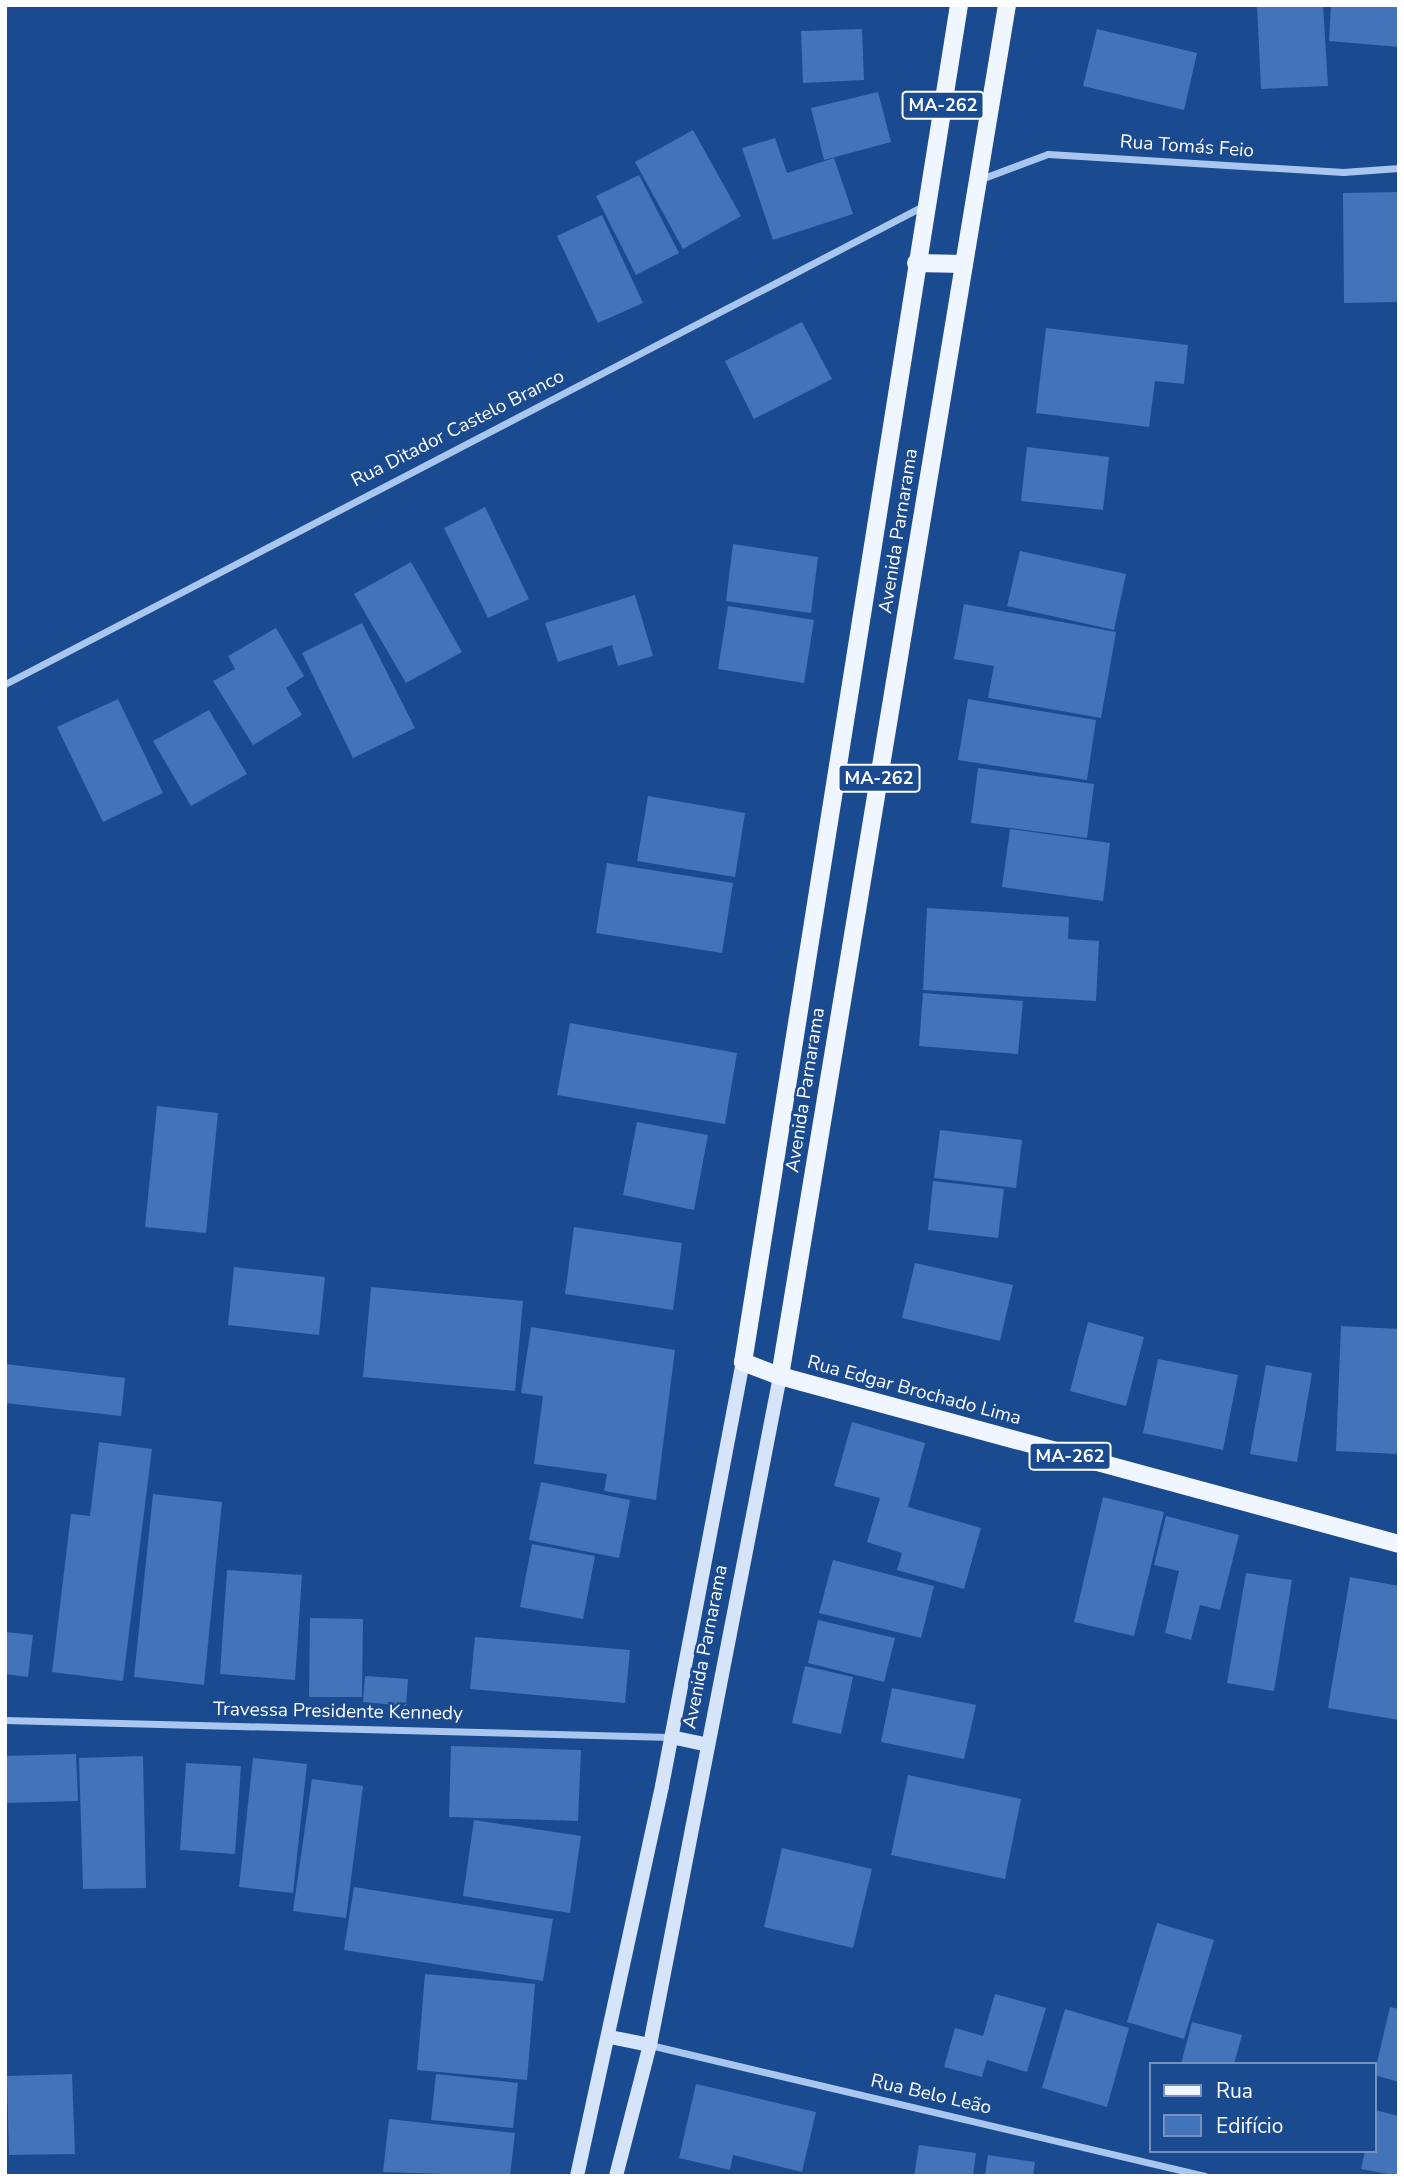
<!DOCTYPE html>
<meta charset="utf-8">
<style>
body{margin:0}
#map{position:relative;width:1404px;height:2181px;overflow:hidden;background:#1a4a90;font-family:"Nunito Sans",sans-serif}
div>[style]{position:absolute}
.building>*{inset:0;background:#4373b9}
.street>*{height:7px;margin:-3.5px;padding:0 3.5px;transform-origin:3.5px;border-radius:3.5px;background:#a9c6ef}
.secondary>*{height:14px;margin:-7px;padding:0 7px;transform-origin:7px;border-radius:7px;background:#d6e4fa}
.primary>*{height:18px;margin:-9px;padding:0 9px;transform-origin:9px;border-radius:9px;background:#f0f6ff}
span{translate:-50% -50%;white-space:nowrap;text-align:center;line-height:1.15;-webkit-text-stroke:5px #1a4a90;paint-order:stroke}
.shield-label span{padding:2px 5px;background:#1a4a90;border:2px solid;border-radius:5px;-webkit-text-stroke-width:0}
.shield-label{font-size:18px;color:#fff;font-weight:700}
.street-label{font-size:19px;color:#fff}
.frame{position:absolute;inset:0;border:7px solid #fff;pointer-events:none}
.legend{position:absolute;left:1149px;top:2062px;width:228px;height:91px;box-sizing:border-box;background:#1a4a90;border:2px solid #7692bc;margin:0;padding:9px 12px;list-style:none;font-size:21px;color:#fff}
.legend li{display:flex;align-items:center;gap:14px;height:35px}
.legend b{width:35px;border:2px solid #7692bc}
</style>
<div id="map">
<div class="building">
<div style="clip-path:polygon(1257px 5px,1323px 5px,1328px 86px,1261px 89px)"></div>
<div style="clip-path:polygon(1331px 5px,1399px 5px,1399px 47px,1329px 41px)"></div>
<div style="clip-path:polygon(862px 29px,864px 80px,803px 83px,801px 31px)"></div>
<div style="clip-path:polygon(1097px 29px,1197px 53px,1184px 110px,1083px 86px)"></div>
<div style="clip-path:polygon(878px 92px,891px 142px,824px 160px,811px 108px)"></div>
<div style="clip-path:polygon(693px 130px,741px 216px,683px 249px,635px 162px)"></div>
<div style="clip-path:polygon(775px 138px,787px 173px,834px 158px,853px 214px,773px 240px,742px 148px)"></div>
<div style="clip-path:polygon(639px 175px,679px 253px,636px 275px,596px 196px)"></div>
<div style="clip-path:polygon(1399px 192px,1399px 302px,1344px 303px,1343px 193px)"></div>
<div style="clip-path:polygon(602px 215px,643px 303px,598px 323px,557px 236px)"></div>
<div style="clip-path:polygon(802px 322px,832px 379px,754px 419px,725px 361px)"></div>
<div style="clip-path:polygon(1046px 328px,1188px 345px,1184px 384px,1155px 381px,1149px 427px,1036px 413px)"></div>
<div style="clip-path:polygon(1027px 447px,1109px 457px,1103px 510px,1021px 501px)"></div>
<div style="clip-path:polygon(485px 507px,529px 599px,488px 618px,444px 528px)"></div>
<div style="clip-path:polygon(733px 544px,818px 557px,811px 613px,726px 601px)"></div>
<div style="clip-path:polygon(1020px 551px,1126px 574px,1114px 630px,1007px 606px)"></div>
<div style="clip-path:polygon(411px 562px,462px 652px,406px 683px,354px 594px)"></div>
<div style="clip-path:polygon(635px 595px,653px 656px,618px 666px,612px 645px,558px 662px,545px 623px)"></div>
<div style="clip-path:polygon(964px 604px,1116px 632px,1101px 718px,988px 698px,994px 666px,954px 659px)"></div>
<div style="clip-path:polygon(728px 606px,814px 620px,804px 683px,718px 669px)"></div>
<div style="clip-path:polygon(362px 623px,415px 728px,353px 758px,302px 653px)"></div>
<div style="clip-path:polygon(276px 628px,304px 676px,286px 688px,302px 715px,253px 745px,213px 681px,235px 669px,228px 656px)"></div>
<div style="clip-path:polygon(118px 699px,163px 793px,103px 822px,57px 727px)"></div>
<div style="clip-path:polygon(968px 699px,1096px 720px,1087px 780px,958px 760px)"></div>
<div style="clip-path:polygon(209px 710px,247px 774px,191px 806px,153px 741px)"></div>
<div style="clip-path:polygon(978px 768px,1094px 784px,1087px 838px,971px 823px)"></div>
<div style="clip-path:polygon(648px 796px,745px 813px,735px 877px,637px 861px)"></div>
<div style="clip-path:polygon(1010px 829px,1110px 843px,1103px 901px,1002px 887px)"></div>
<div style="clip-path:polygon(607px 863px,733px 883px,722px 953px,596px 933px)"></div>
<div style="clip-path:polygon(927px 908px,1069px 917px,1068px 939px,1099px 941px,1096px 1001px,923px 990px)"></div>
<div style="clip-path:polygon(923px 993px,1023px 1001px,1018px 1054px,919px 1046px)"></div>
<div style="clip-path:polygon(570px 1023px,737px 1053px,725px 1124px,557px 1095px)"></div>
<div style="clip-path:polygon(157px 1106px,218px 1113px,206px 1233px,145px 1227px)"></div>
<div style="clip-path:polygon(637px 1122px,708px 1135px,694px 1210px,623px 1195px)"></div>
<div style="clip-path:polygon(940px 1130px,1022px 1140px,1016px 1188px,934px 1178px)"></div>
<div style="clip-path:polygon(933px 1181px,1004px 1189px,998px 1238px,928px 1230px)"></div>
<div style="clip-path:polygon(574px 1227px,682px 1243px,673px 1310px,565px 1294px)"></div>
<div style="clip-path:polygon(915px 1263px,1013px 1285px,1000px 1341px,902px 1318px)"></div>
<div style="clip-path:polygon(234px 1267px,325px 1277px,319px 1335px,228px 1325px)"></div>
<div style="clip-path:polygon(371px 1287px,523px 1301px,515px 1391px,363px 1377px)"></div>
<div style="clip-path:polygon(1088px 1322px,1144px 1337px,1126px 1406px,1070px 1391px)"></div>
<div style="clip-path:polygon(1341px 1326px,1399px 1329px,1399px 1454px,1336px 1451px)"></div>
<div style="clip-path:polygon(531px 1327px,675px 1350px,656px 1500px,604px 1491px,607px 1474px,534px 1464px,543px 1396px,521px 1393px)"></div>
<div style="clip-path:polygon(1158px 1359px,1238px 1375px,1223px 1450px,1143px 1433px)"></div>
<div style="clip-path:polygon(5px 1364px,125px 1378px,121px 1416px,5px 1403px)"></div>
<div style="clip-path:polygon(1266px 1365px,1312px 1373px,1297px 1462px,1250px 1454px)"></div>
<div style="clip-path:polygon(852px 1422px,925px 1443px,908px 1507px,981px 1528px,964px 1589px,897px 1570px,902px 1553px,867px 1542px,880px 1498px,834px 1486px)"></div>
<div style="clip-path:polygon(99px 1442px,152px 1449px,123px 1681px,52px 1672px,71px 1514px,90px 1516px)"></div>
<div style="clip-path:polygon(541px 1482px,630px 1500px,619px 1558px,529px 1540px)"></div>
<div style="clip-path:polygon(153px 1494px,222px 1502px,204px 1685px,134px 1677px)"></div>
<div style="clip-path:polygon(1103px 1497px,1164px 1512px,1134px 1636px,1074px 1622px)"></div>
<div style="clip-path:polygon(1166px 1516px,1239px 1535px,1220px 1610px,1200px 1605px,1191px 1640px,1165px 1633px,1179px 1571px,1154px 1565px)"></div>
<div style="clip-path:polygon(532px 1544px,595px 1556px,583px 1619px,520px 1607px)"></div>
<div style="clip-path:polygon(833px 1560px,934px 1586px,921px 1638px,819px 1613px)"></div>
<div style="clip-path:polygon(227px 1570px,302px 1575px,295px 1680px,220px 1674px)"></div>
<div style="clip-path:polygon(1246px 1573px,1292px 1580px,1274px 1691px,1227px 1683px)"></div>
<div style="clip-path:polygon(1350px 1577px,1399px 1586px,1399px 1720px,1328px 1708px)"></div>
<div style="clip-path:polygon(310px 1618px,363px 1619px,362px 1697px,309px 1697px)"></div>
<div style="clip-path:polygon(818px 1620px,895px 1638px,884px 1682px,808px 1663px)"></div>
<div style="clip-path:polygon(5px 1632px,33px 1635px,28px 1677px,5px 1674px)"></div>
<div style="clip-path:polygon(475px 1637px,630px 1650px,625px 1703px,470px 1689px)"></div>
<div style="clip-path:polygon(805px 1666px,853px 1677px,841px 1734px,792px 1723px)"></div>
<div style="clip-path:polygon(365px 1676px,408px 1679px,406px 1706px,363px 1702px)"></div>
<div style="clip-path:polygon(892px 1688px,976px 1705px,964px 1759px,881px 1742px)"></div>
<div style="clip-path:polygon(451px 1746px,581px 1750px,578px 1821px,449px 1817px)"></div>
<div style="clip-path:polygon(76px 1754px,78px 1801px,6px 1803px,5px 1756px)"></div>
<div style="clip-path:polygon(143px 1756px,146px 1888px,83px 1889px,79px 1758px)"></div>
<div style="clip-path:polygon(253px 1758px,307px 1764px,293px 1893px,239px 1887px)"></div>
<div style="clip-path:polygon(186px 1763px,241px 1766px,235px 1854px,180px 1850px)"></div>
<div style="clip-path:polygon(908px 1775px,1021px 1799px,1005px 1879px,891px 1855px)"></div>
<div style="clip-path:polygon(312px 1779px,363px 1786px,346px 1918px,293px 1911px)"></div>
<div style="clip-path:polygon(474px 1820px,581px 1836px,570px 1913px,463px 1896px)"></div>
<div style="clip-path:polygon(782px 1848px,872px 1869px,853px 1948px,764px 1927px)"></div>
<div style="clip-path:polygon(354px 1887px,553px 1919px,543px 1981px,344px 1950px)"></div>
<div style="clip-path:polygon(1157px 1923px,1214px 1940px,1184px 2039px,1127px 2022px)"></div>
<div style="clip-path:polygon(425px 1974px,535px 1984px,527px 2080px,417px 2070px)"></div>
<div style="clip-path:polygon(995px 1994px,1046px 2008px,1027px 2072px,987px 2060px,982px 2077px,944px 2067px,955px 2028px,983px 2036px)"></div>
<div style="clip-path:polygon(1390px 2007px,1399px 2009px,1399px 2082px,1374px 2075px)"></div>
<div style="clip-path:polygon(1065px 2009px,1129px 2028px,1107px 2107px,1042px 2088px)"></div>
<div style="clip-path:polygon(1192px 2022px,1242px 2035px,1234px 2064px,1181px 2064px)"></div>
<div style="clip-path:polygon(72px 2074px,75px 2154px,9px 2155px,7px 2076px)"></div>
<div style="clip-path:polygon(436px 2074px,518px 2083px,513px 2128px,431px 2120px)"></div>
<div style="clip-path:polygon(696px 2084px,816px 2112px,802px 2172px,733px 2155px,730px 2170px,679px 2158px)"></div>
<div style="clip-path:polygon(1375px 2110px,1399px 2116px,1399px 2176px,1361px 2169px,1365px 2151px,1374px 2151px)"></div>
<div style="clip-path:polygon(389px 2119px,515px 2133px,510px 2176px,383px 2172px)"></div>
<div style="clip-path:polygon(919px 2145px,976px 2153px,973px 2176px,914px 2176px)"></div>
<div style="clip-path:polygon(988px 2155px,1035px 2162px,1033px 2176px,985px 2176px)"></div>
</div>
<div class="street">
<div style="left:981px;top:179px;width:72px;rotate:-20.5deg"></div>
<div style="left:1048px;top:154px;width:296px;rotate:3.5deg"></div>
<div style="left:1343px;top:172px;width:56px;rotate:-4.1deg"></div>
<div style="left:5px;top:684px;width:1037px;rotate:-27.5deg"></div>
<div style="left:5px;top:1720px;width:666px;rotate:1.46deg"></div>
<div style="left:650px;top:2045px;width:570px;rotate:13.28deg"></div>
</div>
<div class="secondary">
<div style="left:671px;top:1737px;width:38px;rotate:12deg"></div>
<div style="left:610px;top:2037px;width:41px;rotate:11.3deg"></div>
<div style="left:577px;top:2176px;width:399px;rotate:-77.7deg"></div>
<div style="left:662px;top:1786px;width:432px;rotate:-79.2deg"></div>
<div style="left:616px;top:2176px;width:135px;rotate:-75.5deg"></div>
<div style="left:650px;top:2045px;width:682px;rotate:-79deg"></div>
</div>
<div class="primary">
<div style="left:959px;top:5px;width:1374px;rotate:99.04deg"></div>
<div style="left:743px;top:1362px;width:40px;rotate:21deg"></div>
<div style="left:780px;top:1376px;width:641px;rotate:15.18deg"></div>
<div style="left:916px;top:263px;width:48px;rotate:1.2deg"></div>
<div style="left:780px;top:1376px;width:1390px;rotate:-80.6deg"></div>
</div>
<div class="shield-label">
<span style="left:943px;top:105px">MA-262</span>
<span style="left:879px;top:778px">MA-262</span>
<span style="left:1070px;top:1456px">MA-262</span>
</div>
<div class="street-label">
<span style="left:1187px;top:147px;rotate:4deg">Rua Tomás Feio</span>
<span style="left:458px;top:429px;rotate:-27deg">Rua Ditador Castelo Branco</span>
<span style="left:899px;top:531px;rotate:-81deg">Avenida Parnarama</span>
<span style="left:806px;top:1090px;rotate:-81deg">Avenida Parnarama</span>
<span style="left:914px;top:1391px;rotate:15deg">Rua Edgar Brochado Lima</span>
<span style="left:706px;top:1647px;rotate:-79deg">Avenida Parnarama</span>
<span style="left:338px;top:1712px;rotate:1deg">Travessa Presidente Kennedy</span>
<span style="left:931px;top:2095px;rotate:13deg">Rua Belo Leão</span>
</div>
<div class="frame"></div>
<ul class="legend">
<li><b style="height:9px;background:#f0f6ff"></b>Rua</li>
<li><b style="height:19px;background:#4373b9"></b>Edifício</li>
</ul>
</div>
